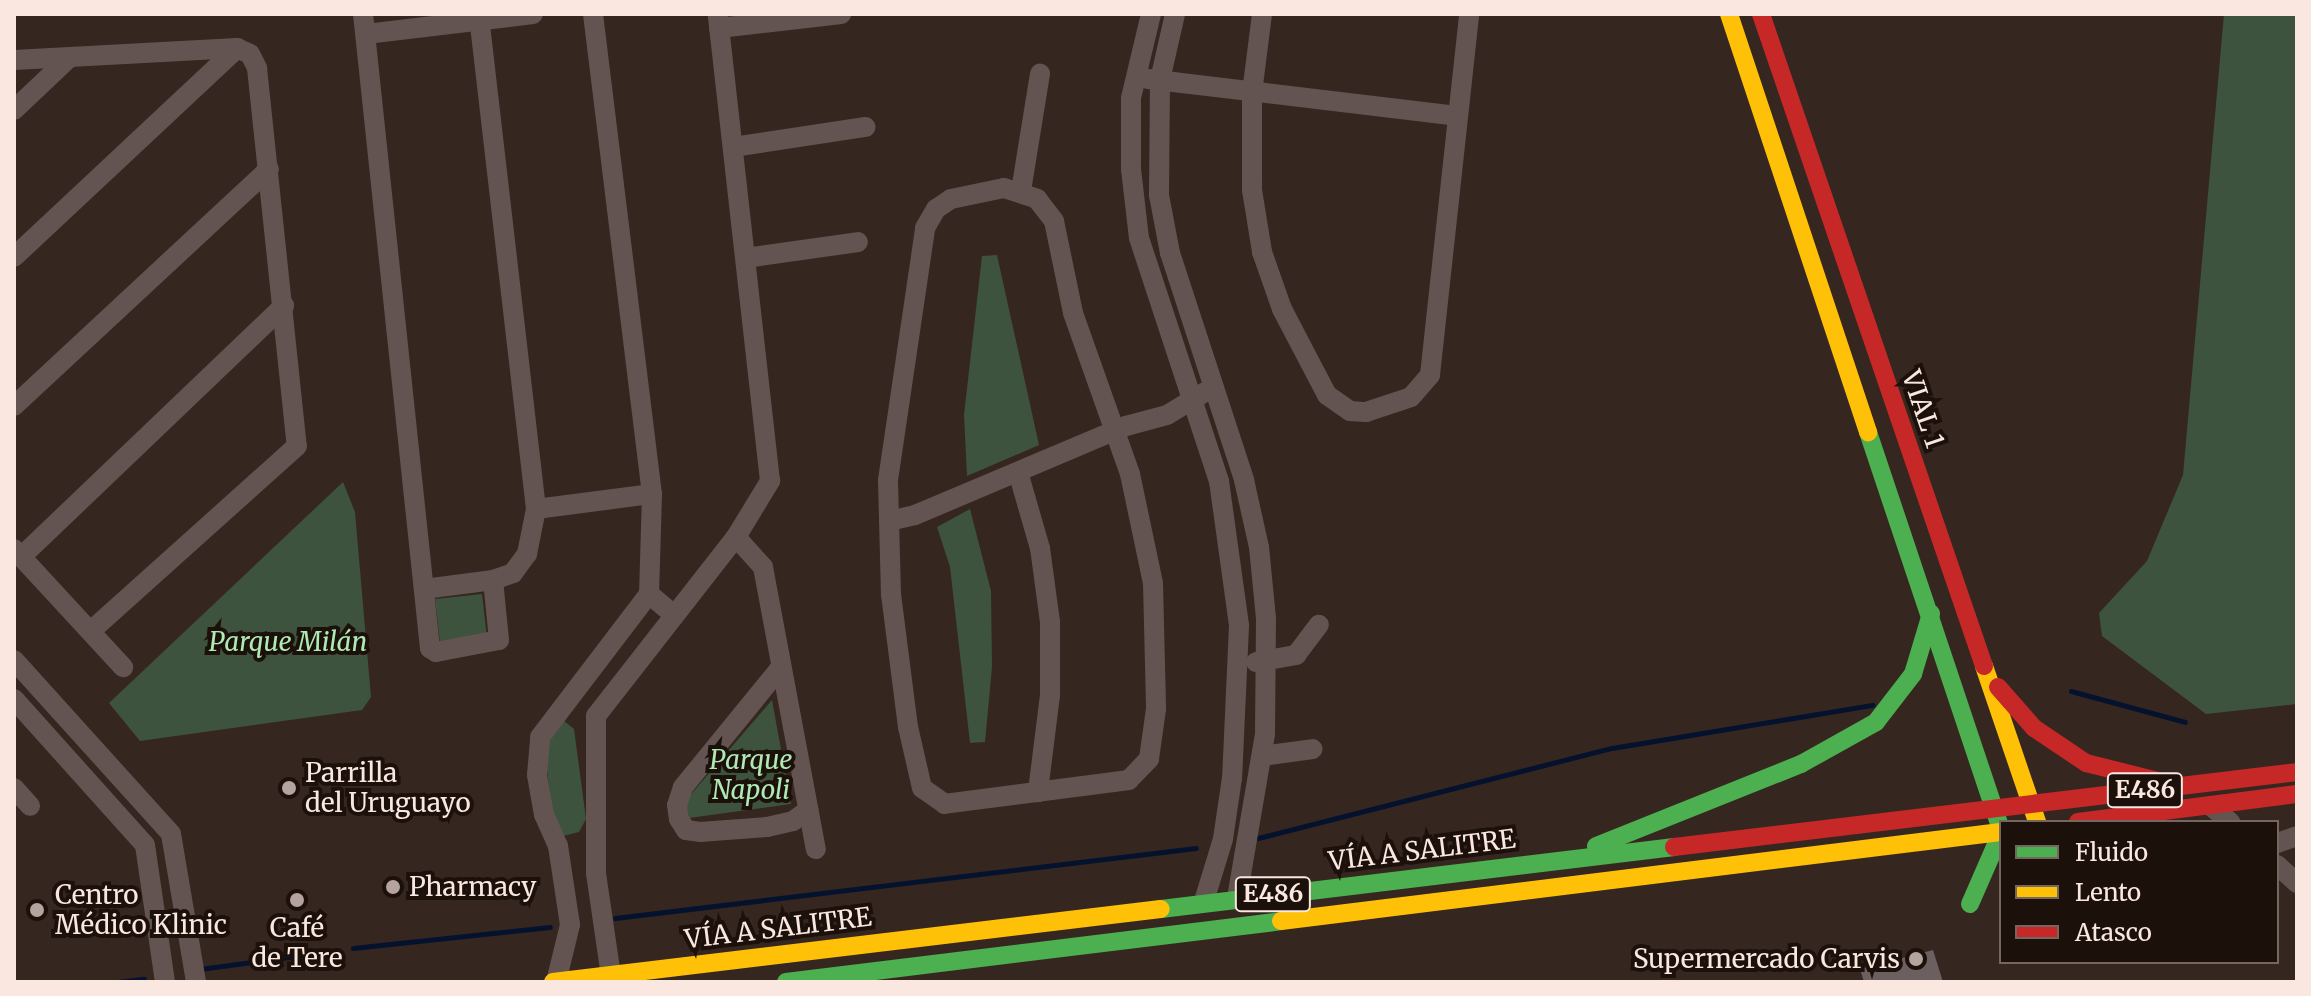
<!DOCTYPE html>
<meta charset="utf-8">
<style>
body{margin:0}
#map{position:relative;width:2311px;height:996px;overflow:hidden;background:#362620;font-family:Merriweather,serif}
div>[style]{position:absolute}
.green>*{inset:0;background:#3d533d}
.stream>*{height:5px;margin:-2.5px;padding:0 2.5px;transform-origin:2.5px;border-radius:2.5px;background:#05122e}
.building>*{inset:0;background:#6c5f60}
.street>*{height:20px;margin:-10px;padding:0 10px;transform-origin:10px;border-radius:10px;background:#635452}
.fast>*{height:18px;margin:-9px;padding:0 9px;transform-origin:9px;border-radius:9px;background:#4caf50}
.slow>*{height:18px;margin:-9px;padding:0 9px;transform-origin:9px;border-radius:9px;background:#ffc107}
.jam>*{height:18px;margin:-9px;padding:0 9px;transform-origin:9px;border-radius:9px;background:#c62828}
.dots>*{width:22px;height:22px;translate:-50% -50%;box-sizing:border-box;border:4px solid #1c100b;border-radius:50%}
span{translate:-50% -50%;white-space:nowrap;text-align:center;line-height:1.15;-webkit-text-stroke:8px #1c100b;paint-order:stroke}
.shield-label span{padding:2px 6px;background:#1c100b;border:2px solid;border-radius:6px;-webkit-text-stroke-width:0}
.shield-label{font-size:24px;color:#fae7e0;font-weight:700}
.street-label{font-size:26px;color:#fae7e0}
.park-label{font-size:26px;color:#aeebb4;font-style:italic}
.poi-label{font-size:26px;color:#fae7e0}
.left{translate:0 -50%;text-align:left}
.right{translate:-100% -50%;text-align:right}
.frame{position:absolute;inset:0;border:16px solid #fae7e0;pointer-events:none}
.legend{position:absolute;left:1999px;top:820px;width:280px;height:144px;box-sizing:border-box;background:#1c100b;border:2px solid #756660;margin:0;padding:10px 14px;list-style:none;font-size:24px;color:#fae7e0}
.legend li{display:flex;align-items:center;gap:16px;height:40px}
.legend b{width:40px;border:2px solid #756660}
</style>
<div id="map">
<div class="green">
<div style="clip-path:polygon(2224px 14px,2297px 14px,2297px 704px,2206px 714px,2102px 636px,2099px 613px,2147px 561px,2183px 475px)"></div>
<div style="clip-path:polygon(997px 255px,1039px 445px,967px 476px,964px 415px,982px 256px)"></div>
<div style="clip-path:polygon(343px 482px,355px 512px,371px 697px,362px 710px,140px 741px,109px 703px)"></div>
<div style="clip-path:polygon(970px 509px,991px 591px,992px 667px,985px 742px,970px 743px,950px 567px,937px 527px)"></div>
<div style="clip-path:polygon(482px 594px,487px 638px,440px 643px,435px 599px)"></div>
<div style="clip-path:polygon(772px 700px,791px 804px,689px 818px,686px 800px)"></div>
<div style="clip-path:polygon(563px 720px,574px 729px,586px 819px,579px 832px,563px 836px,554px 824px,544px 747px)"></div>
</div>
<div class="stream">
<div style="left:2071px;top:691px;width:118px;rotate:15.2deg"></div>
<div style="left:1258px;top:838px;width:365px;rotate:-14.3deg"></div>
<div style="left:1612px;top:748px;width:264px;rotate:-9.4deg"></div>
<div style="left:615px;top:918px;width:585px;rotate:-6.87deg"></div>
<div style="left:353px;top:948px;width:198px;rotate:-6.1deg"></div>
<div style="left:200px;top:969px;width:127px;rotate:-7.7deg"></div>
<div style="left:118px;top:982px;width:26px;rotate:-7deg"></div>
</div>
<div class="building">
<div style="clip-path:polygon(1933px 950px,1943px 982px,1864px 982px,1860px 969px)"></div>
</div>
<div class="street">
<div style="left:363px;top:14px;width:638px;rotate:83.97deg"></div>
<div style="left:430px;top:648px;width:7px;rotate:34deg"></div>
<div style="left:436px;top:652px;width:64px;rotate:-10.8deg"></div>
<div style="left:499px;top:640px;width:60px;rotate:-95.7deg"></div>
<div style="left:493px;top:580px;width:21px;rotate:-19deg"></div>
<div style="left:513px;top:573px;width:24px;rotate:-54deg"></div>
<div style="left:527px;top:554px;width:46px;rotate:-78.7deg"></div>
<div style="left:536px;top:509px;width:498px;rotate:-96.6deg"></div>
<div style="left:593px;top:14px;width:484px;rotate:83deg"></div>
<div style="left:652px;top:494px;width:100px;rotate:91.7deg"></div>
<div style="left:649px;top:594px;width:31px;rotate:40deg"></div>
<div style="left:1151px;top:14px;width:86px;rotate:103.4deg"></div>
<div style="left:1131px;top:98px;width:71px;rotate:90deg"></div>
<div style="left:1131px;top:169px;width:69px;rotate:83.4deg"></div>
<div style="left:1139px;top:238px;width:256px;rotate:71.8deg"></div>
<div style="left:1219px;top:481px;width:146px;rotate:82.1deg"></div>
<div style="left:1239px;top:626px;width:152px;rotate:92.6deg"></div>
<div style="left:1232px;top:778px;width:62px;rotate:98.4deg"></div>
<div style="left:1223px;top:839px;width:65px;rotate:107deg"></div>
<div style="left:1175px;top:14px;width:68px;rotate:102.8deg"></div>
<div style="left:1160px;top:80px;width:115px;rotate:90.5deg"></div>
<div style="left:1159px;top:195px;width:59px;rotate:79.3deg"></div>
<div style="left:1170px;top:253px;width:239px;rotate:71.9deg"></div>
<div style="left:1244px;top:480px;width:69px;rotate:77.4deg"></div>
<div style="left:1259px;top:547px;width:71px;rotate:84.4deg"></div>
<div style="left:1266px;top:618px;width:116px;rotate:90.5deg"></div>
<div style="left:1265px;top:734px;width:166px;rotate:99.7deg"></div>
<div style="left:1262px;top:14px;width:80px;rotate:97.2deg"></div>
<div style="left:1252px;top:93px;width:97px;rotate:90deg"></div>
<div style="left:1252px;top:190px;width:63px;rotate:80.8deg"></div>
<div style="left:1262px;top:252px;width:60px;rotate:70.7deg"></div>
<div style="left:1282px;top:309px;width:97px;rotate:62.4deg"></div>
<div style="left:1327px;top:395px;width:28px;rotate:35deg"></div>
<div style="left:1350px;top:411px;width:16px;rotate:4deg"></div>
<div style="left:1366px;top:412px;width:47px;rotate:-18.4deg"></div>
<div style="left:1411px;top:397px;width:29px;rotate:-49deg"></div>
<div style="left:1430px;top:375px;width:363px;rotate:-83.8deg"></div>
<div style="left:719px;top:28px;width:123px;rotate:-6.5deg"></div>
<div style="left:366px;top:34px;width:168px;rotate:-6.8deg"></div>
<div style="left:14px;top:60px;width:223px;rotate:-3.1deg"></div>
<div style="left:237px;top:48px;width:14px;rotate:25deg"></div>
<div style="left:250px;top:54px;width:16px;rotate:63deg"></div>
<div style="left:257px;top:68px;width:380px;rotate:84deg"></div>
<div style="left:297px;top:446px;width:277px;rotate:138.1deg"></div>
<div style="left:1148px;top:79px;width:311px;rotate:6.8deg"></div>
<div style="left:14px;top:110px;width:77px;rotate:-43.4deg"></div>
<div style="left:733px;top:147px;width:134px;rotate:-8.6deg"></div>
<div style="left:1004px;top:188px;width:35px;rotate:18deg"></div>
<div style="left:1037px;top:199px;width:28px;rotate:52deg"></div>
<div style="left:1054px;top:221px;width:94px;rotate:78.3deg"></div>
<div style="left:1073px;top:313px;width:171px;rotate:70.5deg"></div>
<div style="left:1130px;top:474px;width:111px;rotate:78.1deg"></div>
<div style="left:1153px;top:583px;width:126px;rotate:88.6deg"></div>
<div style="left:1156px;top:709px;width:50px;rotate:98deg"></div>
<div style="left:1149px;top:759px;width:29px;rotate:134deg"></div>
<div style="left:1129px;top:780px;width:186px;rotate:172.6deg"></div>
<div style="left:945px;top:804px;width:28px;rotate:-145deg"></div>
<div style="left:922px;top:788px;width:63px;rotate:-102.9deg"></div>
<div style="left:908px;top:727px;width:133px;rotate:-97.3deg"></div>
<div style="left:891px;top:595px;width:115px;rotate:-91.5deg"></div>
<div style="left:888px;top:480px;width:255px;rotate:-81.6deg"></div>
<div style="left:925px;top:228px;width:22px;rotate:-60deg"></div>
<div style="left:936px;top:209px;width:18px;rotate:-34deg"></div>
<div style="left:951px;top:199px;width:54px;rotate:-11.7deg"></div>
<div style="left:1021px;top:191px;width:119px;rotate:-80.8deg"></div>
<div style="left:14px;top:257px;width:306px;rotate:-43.1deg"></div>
<div style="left:746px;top:258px;width:113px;rotate:-8.1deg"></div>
<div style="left:14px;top:406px;width:348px;rotate:-42.9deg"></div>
<div style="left:1018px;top:472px;width:79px;rotate:73.9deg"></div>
<div style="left:1040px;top:548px;width:75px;rotate:82.3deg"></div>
<div style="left:1050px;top:622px;width:73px;rotate:90deg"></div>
<div style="left:1050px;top:695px;width:98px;rotate:97.1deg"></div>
<div style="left:536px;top:509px;width:117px;rotate:-7.4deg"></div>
<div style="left:889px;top:521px;width:27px;rotate:-13deg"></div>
<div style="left:915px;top:515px;width:229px;rotate:-22.9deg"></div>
<div style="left:1126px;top:426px;width:42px;rotate:-15deg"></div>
<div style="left:1167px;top:415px;width:44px;rotate:-31.2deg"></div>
<div style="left:736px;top:537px;width:40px;rotate:48deg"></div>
<div style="left:763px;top:567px;width:287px;rotate:79.4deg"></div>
<div style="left:14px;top:549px;width:161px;rotate:47.3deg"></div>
<div style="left:21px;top:557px;width:364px;rotate:-43.7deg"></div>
<div style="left:424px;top:589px;width:70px;rotate:-7.4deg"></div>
<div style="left:14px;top:660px;width:234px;rotate:47.9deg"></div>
<div style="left:171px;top:834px;width:150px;rotate:80.4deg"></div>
<div style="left:1256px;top:662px;width:41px;rotate:-9.9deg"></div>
<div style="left:1296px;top:655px;width:38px;rotate:-53deg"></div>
<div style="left:781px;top:667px;width:155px;rotate:129.2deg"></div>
<div style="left:683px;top:787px;width:19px;rotate:108deg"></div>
<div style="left:677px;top:805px;width:14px;rotate:82deg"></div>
<div style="left:679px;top:819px;width:13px;rotate:58deg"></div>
<div style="left:686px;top:830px;width:14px;rotate:8deg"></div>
<div style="left:700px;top:832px;width:67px;rotate:-4.3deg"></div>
<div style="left:767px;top:827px;width:27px;rotate:-13deg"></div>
<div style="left:793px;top:821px;width:19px;rotate:-36deg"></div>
<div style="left:14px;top:699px;width:196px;rotate:48.1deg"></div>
<div style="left:145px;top:845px;width:138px;rotate:81.7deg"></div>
<div style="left:1262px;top:756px;width:51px;rotate:-7.8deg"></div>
<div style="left:14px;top:788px;width:24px;rotate:48deg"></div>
<div style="left:2211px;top:806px;width:25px;rotate:40deg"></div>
<div style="left:2277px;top:843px;width:21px;rotate:-19deg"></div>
<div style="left:2277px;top:865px;width:27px;rotate:42deg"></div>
<div style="left:611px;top:976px;width:104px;rotate:-98.3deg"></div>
<div style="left:596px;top:873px;width:157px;rotate:-90deg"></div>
<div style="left:596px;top:716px;width:227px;rotate:-52deg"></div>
<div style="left:736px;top:537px;width:66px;rotate:-58.7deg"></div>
<div style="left:770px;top:481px;width:470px;rotate:-96.4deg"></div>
<div style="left:556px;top:982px;width:59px;rotate:-76.2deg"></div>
<div style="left:570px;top:925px;width:80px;rotate:-98.6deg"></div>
<div style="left:558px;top:846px;width:34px;rotate:-114deg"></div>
<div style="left:544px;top:815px;width:41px;rotate:-99.9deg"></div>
<div style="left:537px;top:775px;width:38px;rotate:-85deg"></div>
<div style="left:540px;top:737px;width:180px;rotate:-52.7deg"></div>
</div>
<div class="fast">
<div style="left:1868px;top:432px;width:413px;rotate:71.5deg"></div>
<div style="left:1596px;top:846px;width:221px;rotate:-21.8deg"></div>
<div style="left:1801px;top:764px;width:86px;rotate:-29.2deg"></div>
<div style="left:1876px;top:722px;width:61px;rotate:-52.4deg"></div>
<div style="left:1913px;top:674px;width:63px;rotate:-73.3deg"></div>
<div style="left:1970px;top:904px;width:77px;rotate:-66.4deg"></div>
<div style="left:1161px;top:909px;width:517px;rotate:-6.89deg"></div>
<div style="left:786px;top:982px;width:499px;rotate:-7deg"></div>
</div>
<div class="slow">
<div style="left:1729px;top:14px;width:441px;rotate:71.6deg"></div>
<div style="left:1984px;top:666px;width:165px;rotate:71.2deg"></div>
<div style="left:1281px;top:921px;width:725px;rotate:-7.05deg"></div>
<div style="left:553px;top:982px;width:612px;rotate:-6.85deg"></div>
</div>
<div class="jam">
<div style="left:1761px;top:14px;width:689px;rotate:71.12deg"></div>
<div style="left:1998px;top:687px;width:55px;rotate:48.7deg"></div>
<div style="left:2034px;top:728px;width:63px;rotate:33.9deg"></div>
<div style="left:2086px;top:763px;width:78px;rotate:14deg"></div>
<div style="left:2078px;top:822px;width:221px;rotate:-7.3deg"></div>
<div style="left:1674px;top:847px;width:627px;rotate:-6.86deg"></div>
</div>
<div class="dots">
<div style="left:289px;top:788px;background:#b5a39d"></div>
<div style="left:393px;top:887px;background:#b5a39d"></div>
<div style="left:297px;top:900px;background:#b5a39d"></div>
<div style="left:37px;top:910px;background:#b5a39d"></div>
<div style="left:1916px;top:959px;background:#b5a39d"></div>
</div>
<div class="shield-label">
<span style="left:2145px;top:790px">E486</span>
<span style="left:1273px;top:894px">E486</span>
</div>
<div class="street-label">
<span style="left:1923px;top:409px;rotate:71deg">VIAL 1</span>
<span style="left:1422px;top:850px;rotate:-7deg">VÍA A SALITRE</span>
<span style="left:778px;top:928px;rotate:-7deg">VÍA A SALITRE</span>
</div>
<div class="park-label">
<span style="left:288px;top:642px">Parque Milán</span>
<span style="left:751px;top:775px">Parque<br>Napoli</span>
</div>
<div class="poi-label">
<span class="left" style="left:305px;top:788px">Parrilla<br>del Uruguayo</span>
<span class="left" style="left:409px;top:887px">Pharmacy</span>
<span class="left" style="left:55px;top:910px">Centro<br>Médico Klinic</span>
<span style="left:297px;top:943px">Café<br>de Tere</span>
<span class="right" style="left:1900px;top:959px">Supermercado Carvis</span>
</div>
<div class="frame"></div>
<ul class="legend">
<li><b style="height:10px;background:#4caf50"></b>Fluido</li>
<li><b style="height:10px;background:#ffc107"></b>Lento</li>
<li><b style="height:10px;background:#c62828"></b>Atasco</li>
</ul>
</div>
